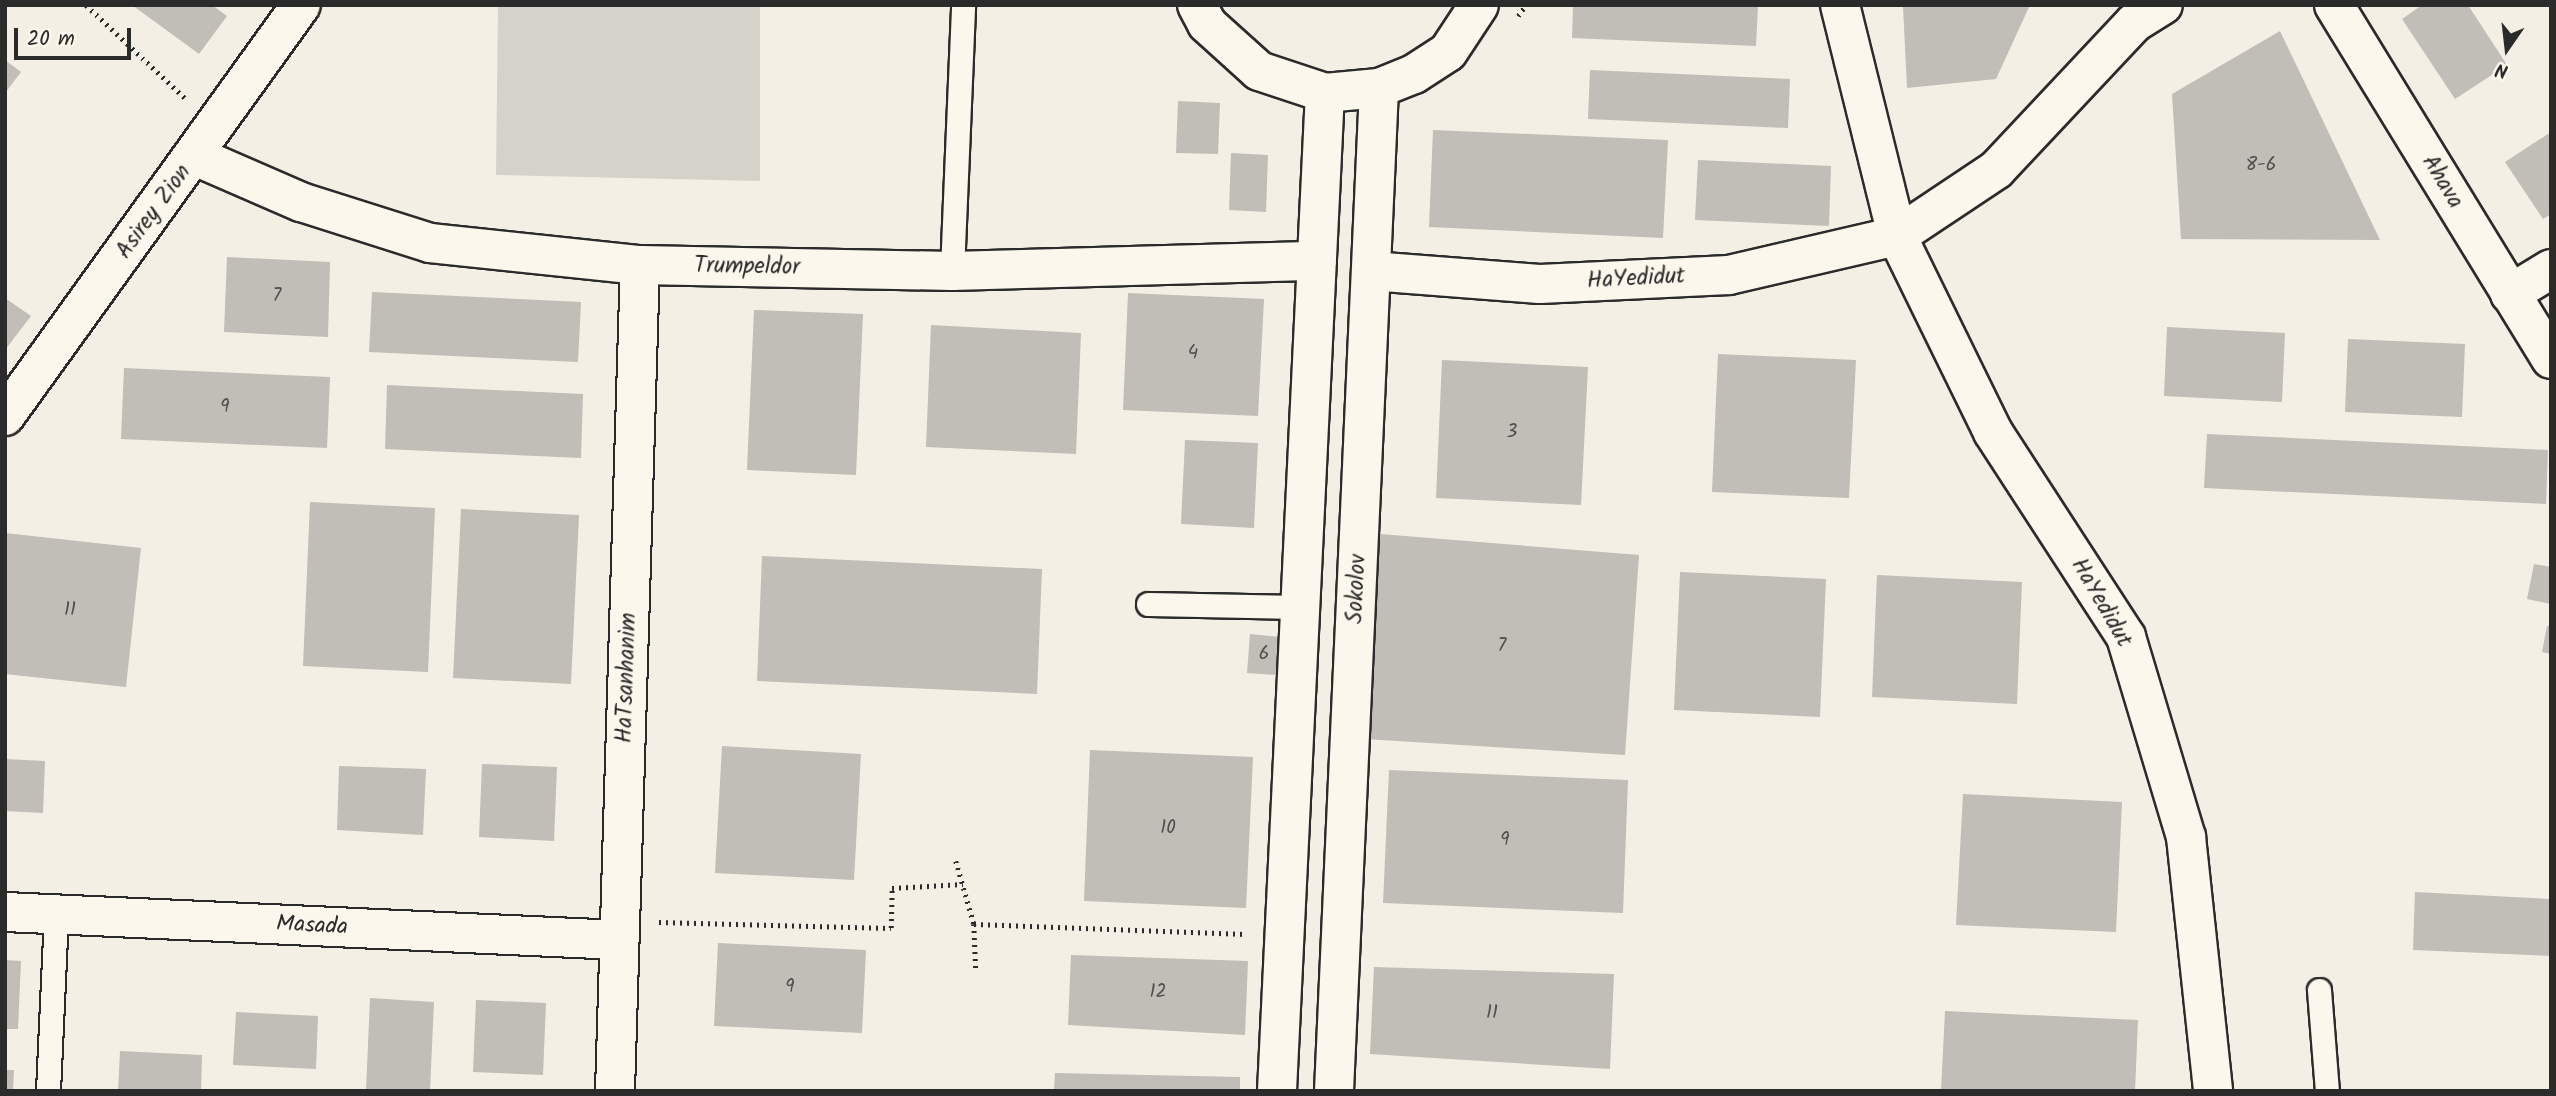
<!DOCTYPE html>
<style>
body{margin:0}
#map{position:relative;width:2556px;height:1096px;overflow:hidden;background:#f3efe4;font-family:Kalam,sans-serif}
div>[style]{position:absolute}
.green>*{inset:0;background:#d5d2c9}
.building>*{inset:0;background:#c0beb6}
.path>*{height:4.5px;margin-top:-2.25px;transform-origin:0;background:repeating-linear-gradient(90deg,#2b2b2b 0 2px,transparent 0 7px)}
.roads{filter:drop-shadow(2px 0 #2b2b2b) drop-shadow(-2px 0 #2b2b2b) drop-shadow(0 2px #2b2b2b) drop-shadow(0 -2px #2b2b2b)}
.service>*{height:23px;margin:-11.5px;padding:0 11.5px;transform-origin:11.5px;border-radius:11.5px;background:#fbf7ec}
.minor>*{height:38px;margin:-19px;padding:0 19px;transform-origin:19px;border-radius:19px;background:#fbf7ec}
.tertiary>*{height:38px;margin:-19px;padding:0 19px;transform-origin:19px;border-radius:19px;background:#fbf7ec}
.secondary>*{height:38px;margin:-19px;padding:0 19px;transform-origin:19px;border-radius:19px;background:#fbf7ec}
span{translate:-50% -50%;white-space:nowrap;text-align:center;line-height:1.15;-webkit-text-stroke:6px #fbf7ec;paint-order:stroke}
.number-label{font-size:19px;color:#50504e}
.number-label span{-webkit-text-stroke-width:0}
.street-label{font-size:23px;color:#2b2b2b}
.frame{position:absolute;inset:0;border:7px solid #2b2b2b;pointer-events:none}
.north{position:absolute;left:2472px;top:14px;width:70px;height:70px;-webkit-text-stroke:5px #fbf7ec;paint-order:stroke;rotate:194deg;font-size:19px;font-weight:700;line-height:28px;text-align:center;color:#2b2b2b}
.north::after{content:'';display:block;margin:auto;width:24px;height:32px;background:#2b2b2b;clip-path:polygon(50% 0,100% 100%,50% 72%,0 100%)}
.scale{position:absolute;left:14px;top:28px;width:117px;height:32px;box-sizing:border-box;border:4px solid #2b2b2b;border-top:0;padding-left:9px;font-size:21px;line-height:24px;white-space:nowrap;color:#2b2b2b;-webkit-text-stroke:5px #fbf7ec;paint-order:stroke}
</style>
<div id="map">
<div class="green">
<div style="clip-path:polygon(498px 5px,760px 5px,760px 181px,496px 175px)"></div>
</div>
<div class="building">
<div style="clip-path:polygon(132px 5px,212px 5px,227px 16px,199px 54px)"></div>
<div style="clip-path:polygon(1573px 5px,1758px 5px,1756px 46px,1572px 38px)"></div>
<div style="clip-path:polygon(2030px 5px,1996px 79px,1907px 88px,1903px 7px)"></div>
<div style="clip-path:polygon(2422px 5px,2468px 5px,2507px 65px,2455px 99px,2402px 19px)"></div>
<div style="clip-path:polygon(2280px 31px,2380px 240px,2181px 239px,2172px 94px)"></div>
<div style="clip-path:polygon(5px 60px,21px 72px,5px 93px)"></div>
<div style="clip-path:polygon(1590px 70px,1790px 79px,1788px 128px,1588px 119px)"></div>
<div style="clip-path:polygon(1178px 101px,1220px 103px,1218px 154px,1176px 153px)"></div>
<div style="clip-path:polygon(1433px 130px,1668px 140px,1663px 238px,1429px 227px)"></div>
<div style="clip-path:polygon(2551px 132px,2551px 214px,2543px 219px,2505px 162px)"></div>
<div style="clip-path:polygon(1231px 153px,1268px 155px,1266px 212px,1229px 210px)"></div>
<div style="clip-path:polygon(1698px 160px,1831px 166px,1829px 226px,1695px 220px)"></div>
<div style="clip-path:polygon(227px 257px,330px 262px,328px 337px,224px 332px)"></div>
<div style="clip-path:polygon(372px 292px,581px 302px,578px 362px,369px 352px)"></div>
<div style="clip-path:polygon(1128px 293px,1264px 299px,1258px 416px,1123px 410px)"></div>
<div style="clip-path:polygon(5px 298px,31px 316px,5px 350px)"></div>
<div style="clip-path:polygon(754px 310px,863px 314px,856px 475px,747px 470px)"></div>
<div style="clip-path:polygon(931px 325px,1081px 333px,1076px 454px,926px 447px)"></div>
<div style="clip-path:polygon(2167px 327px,2285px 333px,2282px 402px,2164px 396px)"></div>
<div style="clip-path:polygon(2348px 339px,2465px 344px,2462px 417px,2345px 412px)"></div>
<div style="clip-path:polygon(1718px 354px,1856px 360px,1849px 498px,1712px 492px)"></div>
<div style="clip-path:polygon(1442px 360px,1588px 367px,1581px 505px,1436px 498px)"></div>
<div style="clip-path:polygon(124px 368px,330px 377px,327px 448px,121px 439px)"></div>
<div style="clip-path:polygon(387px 385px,583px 394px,581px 458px,385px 449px)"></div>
<div style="clip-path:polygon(2207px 434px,2548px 450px,2546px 504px,2204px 488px)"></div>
<div style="clip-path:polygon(1185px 440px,1258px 443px,1254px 528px,1181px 524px)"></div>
<div style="clip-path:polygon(310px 502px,435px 508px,428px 672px,303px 666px)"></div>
<div style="clip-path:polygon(461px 509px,579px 515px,571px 684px,453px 678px)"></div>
<div style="clip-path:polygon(5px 533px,141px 548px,126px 687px,5px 674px)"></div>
<div style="clip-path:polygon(1380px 534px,1639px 555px,1625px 755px,1365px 739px)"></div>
<div style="clip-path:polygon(762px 556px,1042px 569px,1037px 694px,757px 681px)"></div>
<div style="clip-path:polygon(2534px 564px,2551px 567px,2551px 604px,2527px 599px)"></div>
<div style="clip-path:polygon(1680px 572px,1826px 579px,1820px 717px,1674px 710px)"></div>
<div style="clip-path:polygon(1877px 575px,2022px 582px,2017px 704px,1872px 697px)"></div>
<div style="clip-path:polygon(2547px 626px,2551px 626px,2551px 654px,2542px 652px)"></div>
<div style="clip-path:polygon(1250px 634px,1280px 637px,1277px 675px,1247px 673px)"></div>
<div style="clip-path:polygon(722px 746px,861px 754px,854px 880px,715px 873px)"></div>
<div style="clip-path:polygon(1090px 750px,1253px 757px,1246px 908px,1084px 901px)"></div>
<div style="clip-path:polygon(5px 759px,45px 761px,43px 813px,5px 811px)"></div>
<div style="clip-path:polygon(482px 764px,557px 767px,554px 841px,479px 837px)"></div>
<div style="clip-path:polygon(339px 766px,426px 769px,423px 835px,337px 830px)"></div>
<div style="clip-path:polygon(1389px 770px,1628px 780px,1623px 913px,1383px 903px)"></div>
<div style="clip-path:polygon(1963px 794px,2122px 802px,2116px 932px,1956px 925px)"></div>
<div style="clip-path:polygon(2415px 892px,2551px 899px,2551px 956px,2413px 950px)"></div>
<div style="clip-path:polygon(718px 943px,866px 950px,862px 1033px,714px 1026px)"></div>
<div style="clip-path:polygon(1071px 955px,1248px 961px,1245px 1035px,1068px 1025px)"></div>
<div style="clip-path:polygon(5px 960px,21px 961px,18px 1029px,5px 1029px)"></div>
<div style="clip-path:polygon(1374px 967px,1614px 974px,1610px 1069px,1370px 1054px)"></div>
<div style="clip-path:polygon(370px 998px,434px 1002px,430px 1091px,366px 1091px)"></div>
<div style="clip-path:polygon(476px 1000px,546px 1003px,543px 1075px,473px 1072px)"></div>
<div style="clip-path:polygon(1945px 1011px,2138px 1020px,2135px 1091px,1941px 1091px)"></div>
<div style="clip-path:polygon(236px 1012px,318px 1016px,316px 1069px,233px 1065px)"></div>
<div style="clip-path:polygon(120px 1051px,202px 1055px,201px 1091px,118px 1091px)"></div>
<div style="clip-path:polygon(5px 1070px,14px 1070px,13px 1091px,5px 1091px)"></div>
<div style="clip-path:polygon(1055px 1073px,1240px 1077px,1240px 1091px,1054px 1091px)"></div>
</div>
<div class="path">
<div style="left:86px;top:5px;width:136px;rotate:43.2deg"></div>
<div style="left:1518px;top:16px;width:14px;rotate:-54deg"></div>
<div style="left:956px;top:861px;width:66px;rotate:74.1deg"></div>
<div style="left:974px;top:924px;width:48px;rotate:87.6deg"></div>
<div style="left:659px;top:922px;width:232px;rotate:1.5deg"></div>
<div style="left:891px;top:928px;width:40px;rotate:-88.6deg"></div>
<div style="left:892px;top:888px;width:71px;rotate:-3.2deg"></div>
<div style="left:974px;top:924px;width:271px;rotate:2.1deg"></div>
</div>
<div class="roads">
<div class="service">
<div style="left:952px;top:271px;width:266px;rotate:-87.6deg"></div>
<div style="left:1148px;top:604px;width:152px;rotate:1.1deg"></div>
<div style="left:2319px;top:990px;width:101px;rotate:85.5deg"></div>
<div style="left:48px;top:1091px;width:177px;rotate:-87.4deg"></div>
</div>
<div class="minor">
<div style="left:1840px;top:5px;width:238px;rotate:76.1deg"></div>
<div style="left:1897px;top:236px;width:218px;rotate:63.9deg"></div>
<div style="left:1993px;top:432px;width:244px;rotate:57deg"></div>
<div style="left:2126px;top:637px;width:209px;rotate:73.3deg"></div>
<div style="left:2186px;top:837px;width:255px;rotate:83.9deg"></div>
<div style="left:2334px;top:5px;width:415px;rotate:58.5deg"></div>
<div style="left:195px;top:156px;width:116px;rotate:23.5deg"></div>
<div style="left:301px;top:202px;width:135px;rotate:17.6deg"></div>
<div style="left:430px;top:243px;width:211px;rotate:6deg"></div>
<div style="left:640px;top:265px;width:312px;rotate:1.1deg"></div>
<div style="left:952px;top:271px;width:365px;rotate:-1.6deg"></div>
<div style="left:1371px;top:271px;width:169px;rotate:4.4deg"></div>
<div style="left:1540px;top:284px;width:189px;rotate:-2.7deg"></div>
<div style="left:1729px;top:275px;width:172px;rotate:-13.1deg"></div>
<div style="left:1897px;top:236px;width:119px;rotate:-33.7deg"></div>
<div style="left:1996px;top:170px;width:202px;rotate:-46.8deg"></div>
<div style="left:2134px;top:23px;width:34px;rotate:-32deg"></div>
<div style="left:2510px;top:294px;width:48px;rotate:-31.4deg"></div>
<div style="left:5px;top:912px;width:615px;rotate:2.61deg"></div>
<div style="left:615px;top:1091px;width:826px;rotate:-88.27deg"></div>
</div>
<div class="tertiary">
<div style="left:5px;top:416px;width:506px;rotate:-54.24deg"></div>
</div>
<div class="secondary">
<div style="left:1197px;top:5px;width:21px;rotate:62deg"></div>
<div style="left:1207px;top:24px;width:70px;rotate:42.1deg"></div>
<div style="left:1259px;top:71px;width:70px;rotate:18.4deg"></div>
<div style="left:1325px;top:93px;width:54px;rotate:-5.3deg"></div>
<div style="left:1379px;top:88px;width:38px;rotate:-22deg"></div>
<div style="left:1414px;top:74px;width:40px;rotate:-32.9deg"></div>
<div style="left:1448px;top:52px;width:56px;rotate:-56.6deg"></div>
<div style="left:1277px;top:1091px;width:999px;rotate:-87.25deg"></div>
<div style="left:1334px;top:1091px;width:1004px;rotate:-87.43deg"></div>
</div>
</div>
<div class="number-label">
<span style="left:2261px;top:166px">8-6</span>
<span style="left:277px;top:297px">7</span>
<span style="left:1193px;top:354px">4</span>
<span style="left:225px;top:408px">9</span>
<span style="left:1512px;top:433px">3</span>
<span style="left:70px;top:611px">11</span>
<span style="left:1502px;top:647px">7</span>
<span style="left:1264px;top:655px">6</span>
<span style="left:1168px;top:829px">10</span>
<span style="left:1505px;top:841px">9</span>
<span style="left:790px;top:988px">9</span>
<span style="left:1158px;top:993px">12</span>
<span style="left:1492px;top:1014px">11</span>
</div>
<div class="street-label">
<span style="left:2442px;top:182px;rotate:59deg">Ahava</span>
<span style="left:154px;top:212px;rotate:-54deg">Asirey Zion</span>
<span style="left:747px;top:267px;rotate:1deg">Trumpeldor</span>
<span style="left:1636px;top:279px;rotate:-3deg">HaYedidut</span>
<span style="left:1357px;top:589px;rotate:-87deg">Sokolov</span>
<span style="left:2101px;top:603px;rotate:60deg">HaYedidut</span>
<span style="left:627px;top:678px;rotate:-88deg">HaTsanhanim</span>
<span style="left:312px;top:926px;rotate:3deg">Masada</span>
</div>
<div class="frame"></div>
<div class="north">N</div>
<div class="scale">20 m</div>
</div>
